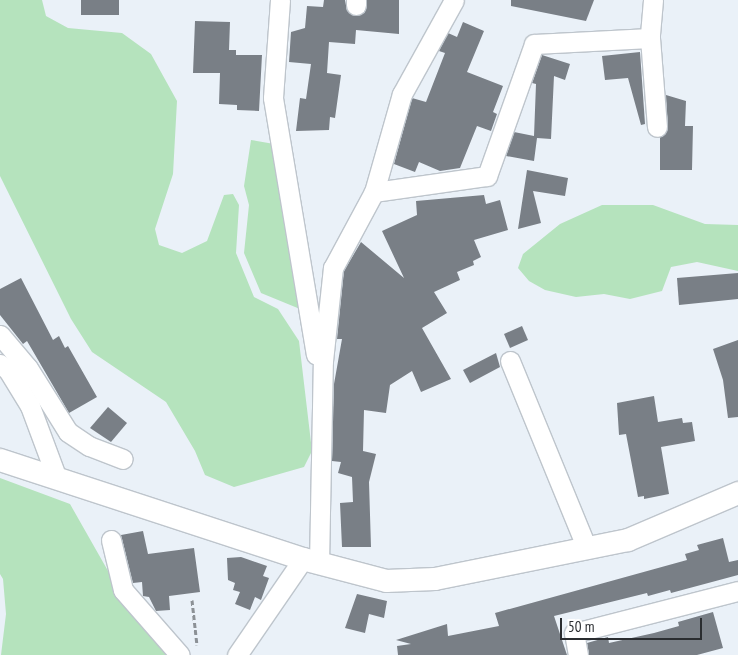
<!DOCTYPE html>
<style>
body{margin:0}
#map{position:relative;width:738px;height:655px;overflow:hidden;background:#eaf1f8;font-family:"PT Sans Narrow",sans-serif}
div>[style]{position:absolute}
.green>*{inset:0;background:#b5e3bd}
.building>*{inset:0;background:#797f86}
.path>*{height:3px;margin-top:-1.5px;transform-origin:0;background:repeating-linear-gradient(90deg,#8c9196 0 5px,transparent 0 7.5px)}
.roads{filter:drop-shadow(1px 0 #bec5cc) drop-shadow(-1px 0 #bec5cc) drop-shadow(0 1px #bec5cc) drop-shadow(0 -1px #bec5cc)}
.minor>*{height:19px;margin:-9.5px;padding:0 9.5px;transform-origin:9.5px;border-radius:9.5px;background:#fff}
.tertiary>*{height:22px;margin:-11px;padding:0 11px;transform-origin:11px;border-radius:11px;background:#fff}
span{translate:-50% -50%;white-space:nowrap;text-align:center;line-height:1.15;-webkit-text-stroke:5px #fff;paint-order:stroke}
.scale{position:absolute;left:560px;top:618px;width:142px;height:22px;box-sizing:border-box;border:2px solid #2a2d30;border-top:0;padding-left:6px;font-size:15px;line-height:18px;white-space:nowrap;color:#2a2d30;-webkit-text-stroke:4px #fff;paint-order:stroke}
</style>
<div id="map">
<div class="green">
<div style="clip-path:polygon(0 0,42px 0,46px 16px,68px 28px,122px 33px,151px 54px,177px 101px,173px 174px,155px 229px,159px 245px,182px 253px,207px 241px,224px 195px,233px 194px,239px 205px,236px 253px,254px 297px,278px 309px,299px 341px,312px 451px,304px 467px,234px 487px,205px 475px,195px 451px,166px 402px,92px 352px,71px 319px,0 176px)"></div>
<div style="clip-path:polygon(251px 140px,274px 144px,300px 309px,261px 293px,244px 253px,249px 205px,244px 186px)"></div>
<div style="clip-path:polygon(602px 205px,653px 205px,705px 224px,738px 225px,738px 271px,697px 262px,671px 267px,662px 291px,630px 299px,604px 294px,576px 297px,545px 290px,529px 281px,518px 268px,523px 254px,560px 224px)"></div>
<div style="clip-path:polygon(0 478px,70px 504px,120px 592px,184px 655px,1px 655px,6px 614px,3px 579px,0 574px)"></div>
</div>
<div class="building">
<div style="clip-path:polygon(81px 0,119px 0,119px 15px,81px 15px)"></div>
<div style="clip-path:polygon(324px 0,345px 0,347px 11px,356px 16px,365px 11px,367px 0,399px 0,399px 34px,356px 30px,355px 44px,329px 42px,327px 73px,341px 75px,335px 118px,330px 117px,329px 130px,296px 131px,300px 98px,306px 99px,311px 64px,289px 62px,291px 32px,305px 28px,307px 6px,323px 7px)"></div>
<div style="clip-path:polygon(511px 0,594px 0,586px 21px,511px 6px)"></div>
<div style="clip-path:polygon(195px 21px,230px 22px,229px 50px,236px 50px,236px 55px,262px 55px,259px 111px,237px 110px,237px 105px,219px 104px,220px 73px,193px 73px)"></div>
<div style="clip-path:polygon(463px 22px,484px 31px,467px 72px,503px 86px,493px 112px,497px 114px,491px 131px,477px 126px,460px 168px,440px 171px,419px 162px,415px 172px,394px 164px,412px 98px,426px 102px,445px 53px,439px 51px,448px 33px,457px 37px)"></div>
<div style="clip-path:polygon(640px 52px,645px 124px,641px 125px,628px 78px,605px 80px,602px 56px)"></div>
<div style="clip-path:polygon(542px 55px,570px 64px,565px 80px,554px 76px,551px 139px,537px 138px,534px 161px,506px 156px,514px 132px,534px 136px,536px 84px,532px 83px)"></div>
<div style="clip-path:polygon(666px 95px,686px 101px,685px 126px,693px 126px,692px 170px,660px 170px,660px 137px,668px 127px)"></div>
<div style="clip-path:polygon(527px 170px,568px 178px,565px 196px,533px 191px,541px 223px,518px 229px)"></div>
<div style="clip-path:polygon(484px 195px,486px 204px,500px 200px,508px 230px,474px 240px,481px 257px,473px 261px,474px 265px,457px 272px,460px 280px,434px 292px,447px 313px,422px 328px,451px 379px,421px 392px,412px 371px,390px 385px,386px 413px,364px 410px,363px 451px,376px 454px,369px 482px,371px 547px,342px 547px,340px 503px,353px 502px,352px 477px,338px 473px,341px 462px,332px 461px,334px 384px,342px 339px,337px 339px,344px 271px,361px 242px,404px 278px,382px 231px,417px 215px,416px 201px)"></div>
<div style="clip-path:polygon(738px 273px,738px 299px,679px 305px,677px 278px)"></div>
<div style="clip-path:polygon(21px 278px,53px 340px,59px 336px,65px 348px,68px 346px,97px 397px,69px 413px,27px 341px,23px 344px,0 315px,0 289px)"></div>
<div style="clip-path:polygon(522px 326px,528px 340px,510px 348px,504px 334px)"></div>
<div style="clip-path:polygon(738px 340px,738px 417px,728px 418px,723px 380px,713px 349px)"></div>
<div style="clip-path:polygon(496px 353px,500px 367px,470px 383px,463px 370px)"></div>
<div style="clip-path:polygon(654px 396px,658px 422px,682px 418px,683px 423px,692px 422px,695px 441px,661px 447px,669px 494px,644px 499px,644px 496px,638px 497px,626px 434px,619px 435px,617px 403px)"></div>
<div style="clip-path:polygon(108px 407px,127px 423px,111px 442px,90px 428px)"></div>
<div style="clip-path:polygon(143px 531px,148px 554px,194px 548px,200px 592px,169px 596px,170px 610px,156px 611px,149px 597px,143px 596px,142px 582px,133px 583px,121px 535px)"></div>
<div style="clip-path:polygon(723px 538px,729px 562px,738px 560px,738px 575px,671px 593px,670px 590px,648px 596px,647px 593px,554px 616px,567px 655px,398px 655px,397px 646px,411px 644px,396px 640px,447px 624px,448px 636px,499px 626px,495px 613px,687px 560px,685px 554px,699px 550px,697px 545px)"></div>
<div style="clip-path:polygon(241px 557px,267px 566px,263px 576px,269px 578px,261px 600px,255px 597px,250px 610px,235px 604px,240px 592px,233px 590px,235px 583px,228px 580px,227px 558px)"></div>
<div style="clip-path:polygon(357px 594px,387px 601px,384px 618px,369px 614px,365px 633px,345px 628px)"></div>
<div style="clip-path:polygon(713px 612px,723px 648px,697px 655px,589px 655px,587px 643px,608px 637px,609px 643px,654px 633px,679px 626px,678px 622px)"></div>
</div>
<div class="path">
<div style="left:192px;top:600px;width:45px;rotate:83.7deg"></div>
</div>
<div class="roads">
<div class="minor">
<div style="left:280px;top:0;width:98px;rotate:94.1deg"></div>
<div style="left:273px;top:98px;width:260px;rotate:80.5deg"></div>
<div style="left:653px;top:0;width:38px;rotate:95deg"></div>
<div style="left:650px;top:38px;width:89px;rotate:85.5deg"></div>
<div style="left:356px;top:5px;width:5px;rotate:-90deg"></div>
<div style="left:374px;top:192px;width:114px;rotate:-8.1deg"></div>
<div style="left:487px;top:176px;width:140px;rotate:-70.4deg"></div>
<div style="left:534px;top:44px;width:116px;rotate:-3deg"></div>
<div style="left:0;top:335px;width:43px;rotate:49.7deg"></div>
<div style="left:28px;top:368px;width:75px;rotate:58deg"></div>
<div style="left:68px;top:432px;width:25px;rotate:34deg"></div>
<div style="left:89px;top:446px;width:36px;rotate:21deg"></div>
<div style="left:510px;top:361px;width:203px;rotate:67.7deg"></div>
<div style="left:0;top:364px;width:10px;rotate:37deg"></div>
<div style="left:8px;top:370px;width:42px;rotate:58.6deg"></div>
<div style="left:30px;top:406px;width:75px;rotate:69.6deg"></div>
<div style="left:111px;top:540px;width:51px;rotate:76.5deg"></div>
<div style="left:123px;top:590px;width:86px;rotate:48.8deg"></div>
<div style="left:319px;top:564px;width:203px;rotate:-88.9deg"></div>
<div style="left:323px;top:361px;width:94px;rotate:-83.9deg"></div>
<div style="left:333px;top:268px;width:86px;rotate:-61.7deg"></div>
<div style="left:374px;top:192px;width:102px;rotate:-74.1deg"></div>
<div style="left:402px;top:94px;width:107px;rotate:-61deg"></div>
<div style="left:237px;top:655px;width:116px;rotate:-55.5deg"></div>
<div style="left:578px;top:655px;width:22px;rotate:-100deg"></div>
<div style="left:574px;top:633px;width:169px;rotate:-14.4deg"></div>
</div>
<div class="tertiary">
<div style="left:0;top:460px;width:319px;rotate:18.1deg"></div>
<div style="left:303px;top:559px;width:86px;rotate:14.8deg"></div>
<div style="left:386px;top:581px;width:49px;rotate:-2.3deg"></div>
<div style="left:435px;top:579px;width:197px;rotate:-11.4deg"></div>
<div style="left:628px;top:540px;width:120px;rotate:-23.1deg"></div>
</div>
</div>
<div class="scale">50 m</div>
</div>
